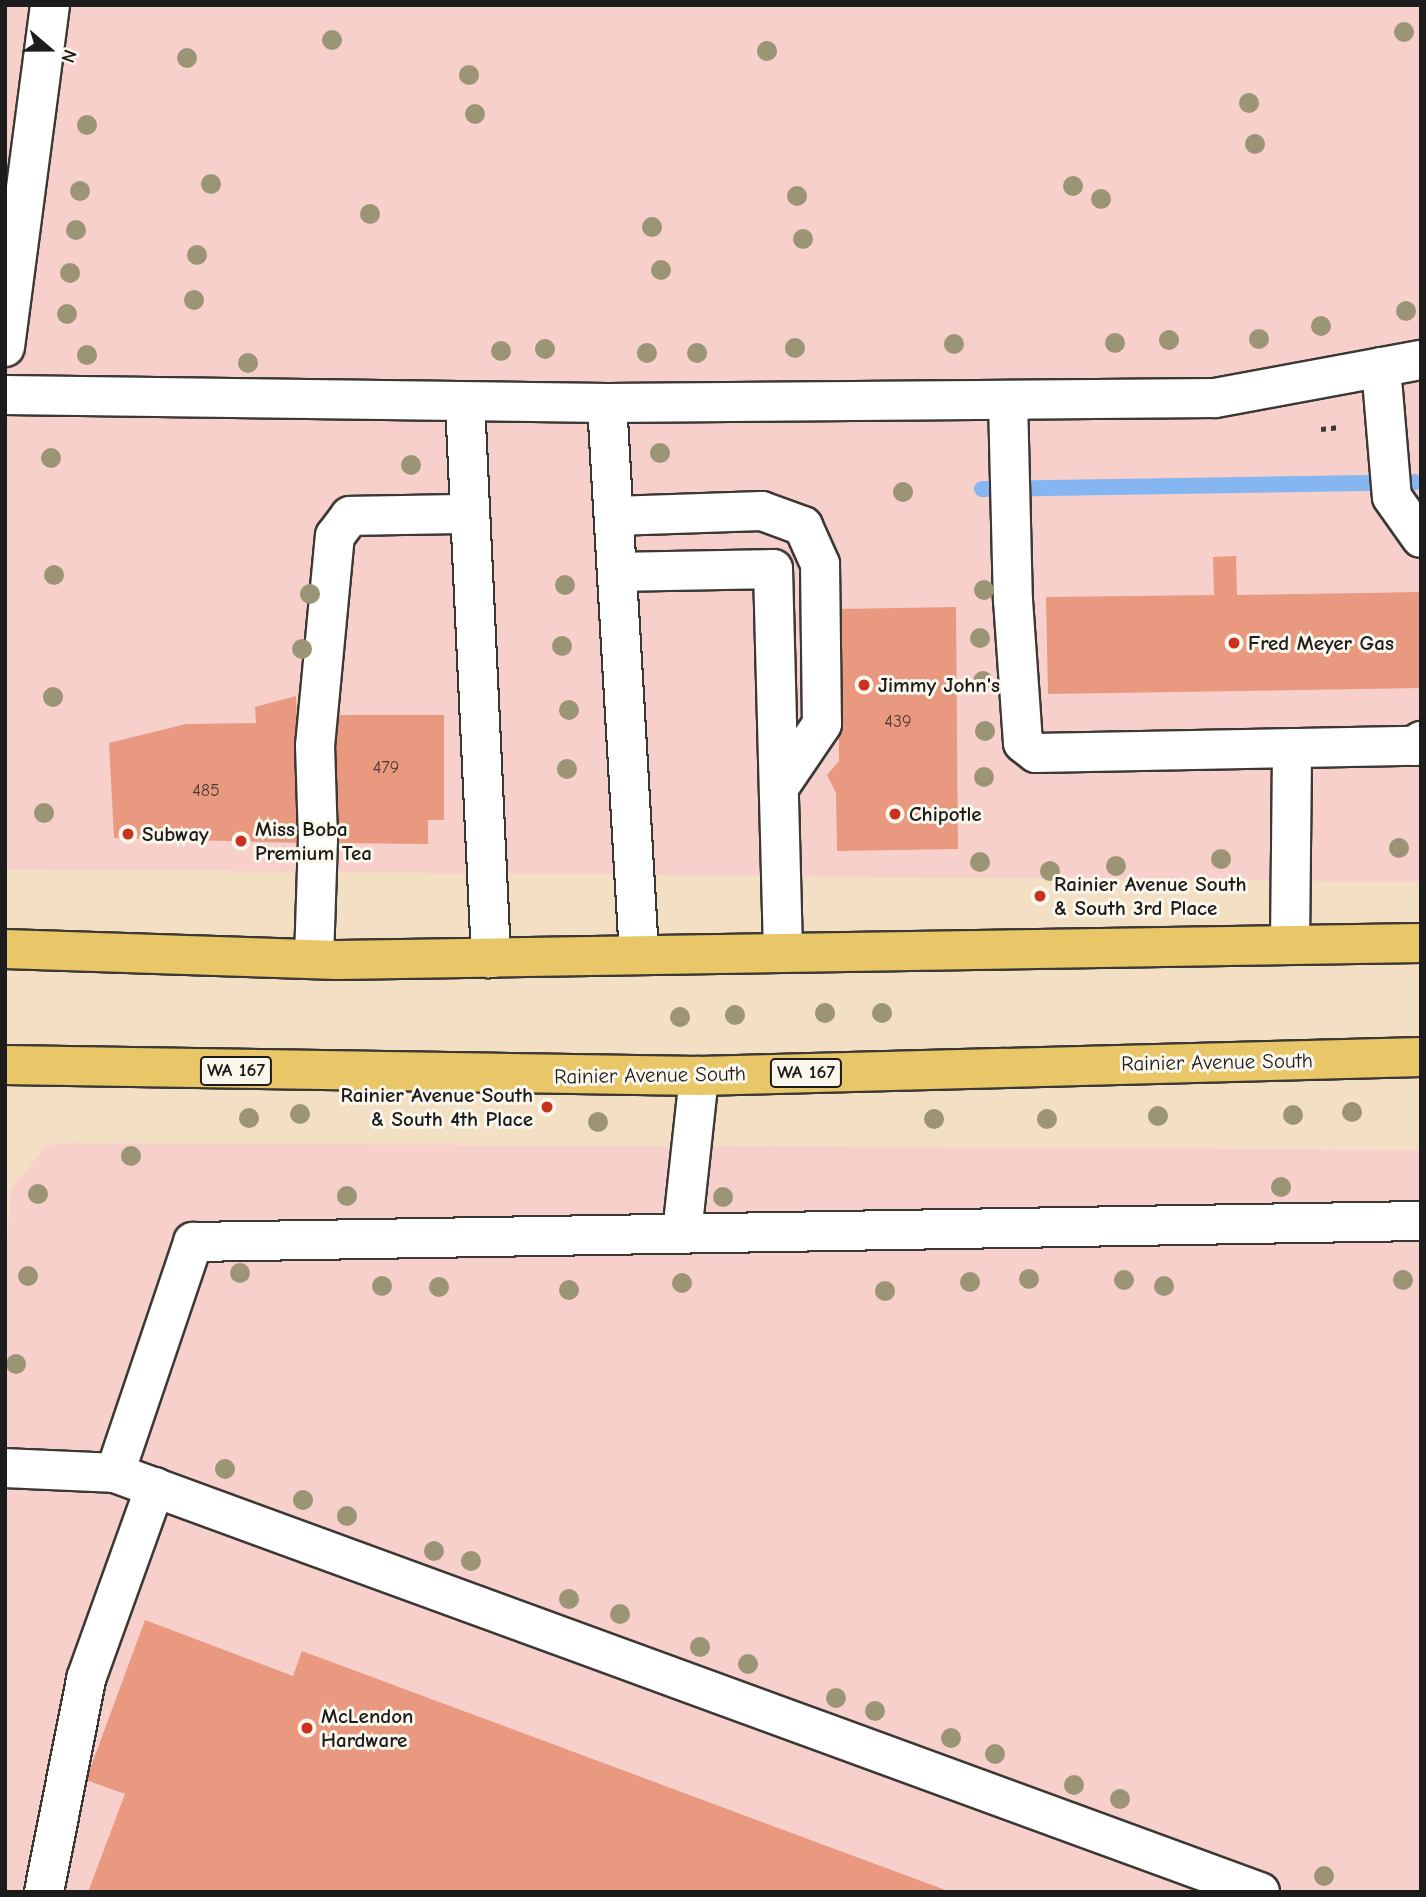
<!DOCTYPE html>
<style>
body{margin:0}
#map{position:relative;width:1426px;height:1897px;overflow:hidden;background:#f3dfc3;font-family:"Comic Neue",sans-serif}
div>[style]{position:absolute}
.built>*{inset:0;background:#f7d0cb}
.stream>*{height:16px;margin:-8px;padding:0 8px;transform-origin:8px;border-radius:8px;background:#85b6f1}
.building>*{inset:0;background:#e9997f}
.path>*{height:4.5px;margin-top:-2.25px;transform-origin:0;background:repeating-linear-gradient(90deg,#3c3935 0 5px,transparent 0 10px)}
.roads{filter:drop-shadow(2px 0 #3c3935) drop-shadow(-2px 0 #3c3935) drop-shadow(0 2px #3c3935) drop-shadow(0 -2px #3c3935)}
.minor>*{height:38px;margin:-19px;padding:0 19px;transform-origin:19px;border-radius:19px;background:#fff}
.major>*{height:38px;margin:-19px;padding:0 19px;transform-origin:19px;border-radius:19px;background:#e9c769}
.trees>*{width:20px;height:20px;margin:-10px;border-radius:50%;background:#9b9475}
.dots>*{width:19px;height:19px;translate:-50% -50%;box-sizing:border-box;border:4px solid #fbf7ec;border-radius:50%}
span{translate:-50% -50%;white-space:nowrap;text-align:center;line-height:1.15;-webkit-text-stroke:6px #fbf7ec;paint-order:stroke}
.number-label{font-size:18px;color:#4f3b35}
.number-label span{-webkit-text-stroke-width:0}
.shield-label span{padding:2px 5px;background:#fbf7ec;border:2px solid;border-radius:5px;-webkit-text-stroke-width:0}
.shield-label{font-size:19px;color:#1c1c1c;font-weight:700}
.poi-label{font-size:21px;color:#1c1c1c;font-weight:700}
.left{translate:0 -50%;text-align:left}
.right{translate:-100% -50%;text-align:right}
.street-label{font-size:21px;color:#1c1c1c}
.frame{position:absolute;inset:0;border:7px solid #1c1c1c;pointer-events:none}
.north{position:absolute;left:14px;top:14px;width:70px;height:70px;-webkit-text-stroke:5px #fbf7ec;paint-order:stroke;rotate:110deg;font-size:19px;font-weight:700;line-height:28px;text-align:center;color:#1c1c1c}
.north::after{content:'';display:block;margin:auto;width:24px;height:32px;background:#1c1c1c;clip-path:polygon(50% 0,100% 100%,50% 72%,0 100%)}
</style>
<div id="map">
<div class="built">
<div style="clip-path:polygon(5px 5px,1421px 5px,1421px 882px,5px 869px)"></div>
<div style="clip-path:polygon(58px 1143px,1421px 1150px,1421px 1892px,5px 1892px,5px 1269px,11px 1189px,45px 1148px)"></div>
</div>
<div class="stream">
<div style="left:982px;top:489px;width:433px;rotate:-0.9deg"></div>
</div>
<div class="building">
<div style="clip-path:polygon(1236px 556px,1237px 595px,1421px 592px,1421px 688px,1048px 694px,1046px 597px,1214px 595px,1213px 557px)"></div>
<div style="clip-path:polygon(956px 607px,958px 849px,837px 851px,836px 793px,827px 775px,839px 761px,838px 609px)"></div>
<div style="clip-path:polygon(296px 696px,301px 843px,114px 838px,109px 743px,186px 724px,256px 723px,255px 707px)"></div>
<div style="clip-path:polygon(328px 715px,444px 715px,444px 820px,428px 820px,428px 844px,327px 843px)"></div>
<div style="clip-path:polygon(145px 1620px,293px 1676px,302px 1651px,948px 1891px,88px 1892px,125px 1794px,86px 1780px)"></div>
</div>
<div class="path">
<div style="left:1321px;top:429px;width:19px;rotate:-6deg"></div>
</div>
<div class="roads">
<div class="minor">
<div style="left:5px;top:347px;width:345px;rotate:-82.5deg"></div>
<div style="left:1381px;top:367px;width:130px;rotate:85.2deg"></div>
<div style="left:1392px;top:497px;width:50px;rotate:54.7deg"></div>
<div style="left:5px;top:395px;width:602px;rotate:0.76deg"></div>
<div style="left:607px;top:403px;width:608px;rotate:-0.47deg"></div>
<div style="left:1215px;top:398px;width:209px;rotate:-10.5deg"></div>
<div style="left:1008px;top:400px;width:200px;rotate:88.6deg"></div>
<div style="left:1013px;top:600px;width:143px;rotate:86deg"></div>
<div style="left:1023px;top:743px;width:16px;rotate:38deg"></div>
<div style="left:1036px;top:753px;width:379px;rotate:-1.1deg"></div>
<div style="left:1415px;top:746px;width:8px;rotate:-40deg"></div>
<div style="left:465px;top:402px;width:557px;rotate:87.32deg"></div>
<div style="left:607px;top:403px;width:553px;rotate:86.68deg"></div>
<div style="left:614px;top:516px;width:148px;rotate:-1.9deg"></div>
<div style="left:762px;top:511px;width:44px;rotate:20.1deg"></div>
<div style="left:803px;top:526px;width:42px;rotate:65.9deg"></div>
<div style="left:820px;top:564px;width:160px;rotate:89.3deg"></div>
<div style="left:822px;top:724px;width:75px;rotate:124.1deg"></div>
<div style="left:618px;top:572px;width:155px;rotate:-1.1deg"></div>
<div style="left:773px;top:569px;width:384px;rotate:88.5deg"></div>
<div style="left:1290px;top:945px;width:197px;rotate:-89.4deg"></div>
<div style="left:314px;top:959px;width:119px;rotate:-88.1deg"></div>
<div style="left:318px;top:840px;width:94px;rotate:-91.8deg"></div>
<div style="left:315px;top:746px;width:211px;rotate:-84.6deg"></div>
<div style="left:335px;top:536px;width:25px;rotate:-53deg"></div>
<div style="left:350px;top:516px;width:120px;rotate:-1deg"></div>
<div style="left:682px;top:1233px;width:158px;rotate:-83.8deg"></div>
<div style="left:5px;top:1468px;width:110px;rotate:2.6deg"></div>
<div style="left:44px;top:1892px;width:217px;rotate:-78.8deg"></div>
<div style="left:86px;top:1679px;width:204px;rotate:-70.2deg"></div>
<div style="left:1260px;top:1892px;width:1219px;rotate:-159.9deg"></div>
<div style="left:115px;top:1473px;width:244px;rotate:-71.3deg"></div>
<div style="left:193px;top:1242px;width:1228px;rotate:-0.98deg"></div>
</div>
<div class="major">
<div style="left:5px;top:949px;width:332px;rotate:1.9deg"></div>
<div style="left:337px;top:960px;width:1084px;rotate:-0.9deg"></div>
<div style="left:5px;top:1065px;width:694px;rotate:0.91deg"></div>
<div style="left:699px;top:1076px;width:722px;rotate:-1.51deg"></div>
</div>
</div>
<div class="trees">
<div style="left:1404px;top:32px"></div>
<div style="left:332px;top:40px"></div>
<div style="left:767px;top:51px"></div>
<div style="left:187px;top:58px"></div>
<div style="left:469px;top:75px"></div>
<div style="left:1249px;top:103px"></div>
<div style="left:475px;top:114px"></div>
<div style="left:87px;top:125px"></div>
<div style="left:1255px;top:144px"></div>
<div style="left:211px;top:184px"></div>
<div style="left:1073px;top:186px"></div>
<div style="left:80px;top:191px"></div>
<div style="left:797px;top:196px"></div>
<div style="left:1101px;top:199px"></div>
<div style="left:370px;top:214px"></div>
<div style="left:652px;top:227px"></div>
<div style="left:76px;top:230px"></div>
<div style="left:803px;top:239px"></div>
<div style="left:197px;top:255px"></div>
<div style="left:661px;top:270px"></div>
<div style="left:70px;top:273px"></div>
<div style="left:194px;top:300px"></div>
<div style="left:1406px;top:311px"></div>
<div style="left:67px;top:314px"></div>
<div style="left:1321px;top:326px"></div>
<div style="left:1259px;top:339px"></div>
<div style="left:1169px;top:340px"></div>
<div style="left:1115px;top:343px"></div>
<div style="left:954px;top:344px"></div>
<div style="left:795px;top:348px"></div>
<div style="left:545px;top:349px"></div>
<div style="left:501px;top:351px"></div>
<div style="left:647px;top:353px"></div>
<div style="left:697px;top:353px"></div>
<div style="left:87px;top:355px"></div>
<div style="left:248px;top:363px"></div>
<div style="left:660px;top:453px"></div>
<div style="left:51px;top:458px"></div>
<div style="left:411px;top:465px"></div>
<div style="left:903px;top:492px"></div>
<div style="left:54px;top:575px"></div>
<div style="left:565px;top:585px"></div>
<div style="left:984px;top:590px"></div>
<div style="left:310px;top:594px"></div>
<div style="left:980px;top:638px"></div>
<div style="left:562px;top:646px"></div>
<div style="left:302px;top:649px"></div>
<div style="left:983px;top:681px"></div>
<div style="left:53px;top:697px"></div>
<div style="left:569px;top:710px"></div>
<div style="left:985px;top:731px"></div>
<div style="left:567px;top:769px"></div>
<div style="left:984px;top:777px"></div>
<div style="left:44px;top:813px"></div>
<div style="left:1399px;top:848px"></div>
<div style="left:1221px;top:859px"></div>
<div style="left:980px;top:862px"></div>
<div style="left:1116px;top:866px"></div>
<div style="left:1050px;top:871px"></div>
<div style="left:825px;top:1013px"></div>
<div style="left:882px;top:1013px"></div>
<div style="left:735px;top:1015px"></div>
<div style="left:680px;top:1017px"></div>
<div style="left:1352px;top:1112px"></div>
<div style="left:300px;top:1114px"></div>
<div style="left:1293px;top:1115px"></div>
<div style="left:1158px;top:1116px"></div>
<div style="left:249px;top:1118px"></div>
<div style="left:934px;top:1119px"></div>
<div style="left:1047px;top:1119px"></div>
<div style="left:598px;top:1122px"></div>
<div style="left:131px;top:1156px"></div>
<div style="left:1281px;top:1187px"></div>
<div style="left:38px;top:1194px"></div>
<div style="left:347px;top:1196px"></div>
<div style="left:723px;top:1197px"></div>
<div style="left:240px;top:1273px"></div>
<div style="left:28px;top:1276px"></div>
<div style="left:1029px;top:1279px"></div>
<div style="left:1124px;top:1280px"></div>
<div style="left:1403px;top:1280px"></div>
<div style="left:970px;top:1282px"></div>
<div style="left:682px;top:1283px"></div>
<div style="left:382px;top:1286px"></div>
<div style="left:1164px;top:1286px"></div>
<div style="left:439px;top:1287px"></div>
<div style="left:569px;top:1290px"></div>
<div style="left:885px;top:1291px"></div>
<div style="left:16px;top:1364px"></div>
<div style="left:225px;top:1469px"></div>
<div style="left:303px;top:1500px"></div>
<div style="left:347px;top:1516px"></div>
<div style="left:434px;top:1551px"></div>
<div style="left:471px;top:1561px"></div>
<div style="left:569px;top:1599px"></div>
<div style="left:620px;top:1614px"></div>
<div style="left:700px;top:1647px"></div>
<div style="left:748px;top:1664px"></div>
<div style="left:836px;top:1698px"></div>
<div style="left:875px;top:1711px"></div>
<div style="left:951px;top:1738px"></div>
<div style="left:995px;top:1754px"></div>
<div style="left:1074px;top:1785px"></div>
<div style="left:1120px;top:1799px"></div>
<div style="left:1324px;top:1876px"></div>
</div>
<div class="dots">
<div style="left:1234px;top:643px;background:#c8321e"></div>
<div style="left:864px;top:685px;background:#c8321e"></div>
<div style="left:895px;top:814px;background:#c8321e"></div>
<div style="left:128px;top:834px;background:#c8321e"></div>
<div style="left:241px;top:841px;background:#c8321e"></div>
<div style="left:1040px;top:896px;background:#c8321e"></div>
<div style="left:547px;top:1107px;background:#c8321e"></div>
<div style="left:307px;top:1728px;background:#c8321e"></div>
</div>
<div class="number-label">
<span style="left:898px;top:722px">439</span>
<span style="left:386px;top:768px">479</span>
<span style="left:206px;top:791px">485</span>
</div>
<div class="shield-label">
<span style="left:236px;top:1071px">WA 167</span>
<span style="left:806px;top:1073px">WA 167</span>
</div>
<div class="poi-label">
<span class="left" style="left:1248px;top:643px">Fred Meyer Gas</span>
<span class="left" style="left:878px;top:685px">Jimmy John's</span>
<span class="left" style="left:909px;top:814px">Chipotle</span>
<span class="left" style="left:255px;top:841px">Miss Boba<br>Premium Tea</span>
<span class="left" style="left:142px;top:834px">Subway</span>
<span class="left" style="left:1054px;top:896px">Rainier Avenue South<br>&amp; South 3rd Place</span>
<span class="right" style="left:533px;top:1107px">Rainier Avenue South<br>&amp; South 4th Place</span>
<span class="left" style="left:321px;top:1728px">McLendon<br>Hardware</span>
</div>
<div class="street-label">
<span style="left:1217px;top:1062px;rotate:-1deg">Rainier Avenue South</span>
<span style="left:650px;top:1075px;rotate:-1deg">Rainier Avenue South</span>
</div>
<div class="frame"></div>
<div class="north">N</div>
</div>
